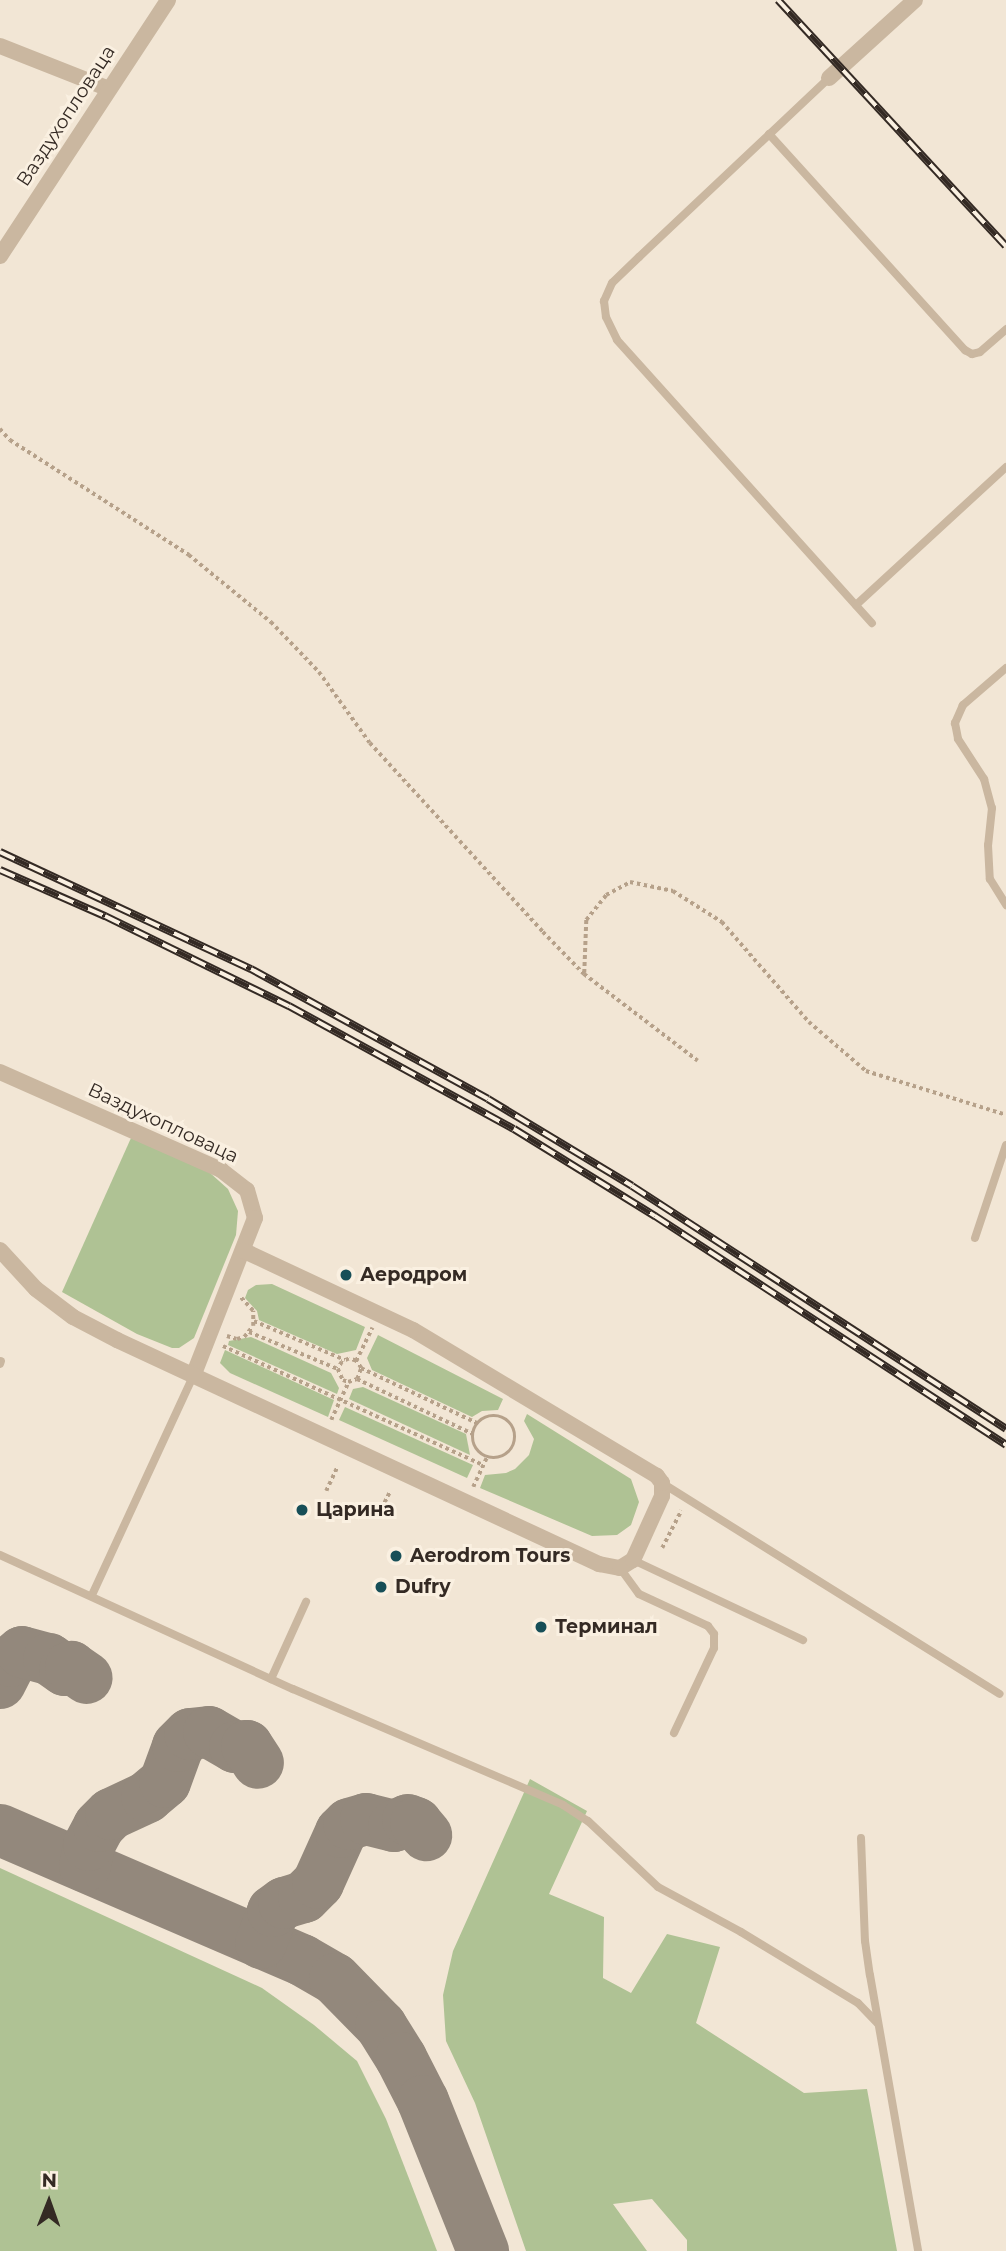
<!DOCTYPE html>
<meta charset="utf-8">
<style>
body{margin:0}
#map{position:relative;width:1006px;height:2251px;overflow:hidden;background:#f2e6d5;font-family:Montserrat,sans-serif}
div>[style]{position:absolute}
.green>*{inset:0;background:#afc294}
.taxiway>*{height:52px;margin:-26px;padding:0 26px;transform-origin:26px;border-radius:26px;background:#93887c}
.path>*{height:3.5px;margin-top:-1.75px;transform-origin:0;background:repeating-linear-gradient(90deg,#b6a18a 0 3.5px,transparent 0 7px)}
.path>.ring{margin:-1.75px;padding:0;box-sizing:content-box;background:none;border:3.5px solid #b6a18a;border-radius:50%}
.lane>*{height:8px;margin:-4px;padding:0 4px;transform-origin:4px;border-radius:4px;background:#cab7a0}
.street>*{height:16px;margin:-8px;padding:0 8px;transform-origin:8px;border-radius:8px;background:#cab7a0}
.rail>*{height:8px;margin-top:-4px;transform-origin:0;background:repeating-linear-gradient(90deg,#faf0e1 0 16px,#342a24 0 32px);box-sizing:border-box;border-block:2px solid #342a24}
.dots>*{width:19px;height:19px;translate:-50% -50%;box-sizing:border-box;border:4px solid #faf0e1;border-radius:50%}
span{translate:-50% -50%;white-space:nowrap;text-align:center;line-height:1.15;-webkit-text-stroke:6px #faf0e1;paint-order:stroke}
.street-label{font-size:19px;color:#342a24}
.poi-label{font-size:19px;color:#342a24;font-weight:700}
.left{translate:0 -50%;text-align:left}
.north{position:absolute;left:14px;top:2167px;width:70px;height:70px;-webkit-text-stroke:5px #faf0e1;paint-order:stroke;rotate:1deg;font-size:19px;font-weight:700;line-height:28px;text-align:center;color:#342a24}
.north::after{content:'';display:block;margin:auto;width:24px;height:32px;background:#342a24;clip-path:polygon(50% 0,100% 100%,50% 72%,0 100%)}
</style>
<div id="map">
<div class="green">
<div style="clip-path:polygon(131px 1138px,209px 1172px,228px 1189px,238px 1211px,236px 1235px,194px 1338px,179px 1348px,172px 1348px,137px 1334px,62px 1292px)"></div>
<div style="clip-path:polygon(272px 1284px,365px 1327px,356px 1350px,337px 1354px,259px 1320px,257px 1311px,245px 1298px,248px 1290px,256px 1285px)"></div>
<div style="clip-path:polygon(378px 1335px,503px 1399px,498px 1410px,482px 1411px,472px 1417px,372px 1370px,367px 1358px)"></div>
<div style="clip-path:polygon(251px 1337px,331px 1373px,339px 1388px,337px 1394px,228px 1345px,229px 1341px)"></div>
<div style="clip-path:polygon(225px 1350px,334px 1400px,328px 1417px,230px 1373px,220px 1363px)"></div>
<div style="clip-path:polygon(363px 1387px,466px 1434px,470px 1455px,349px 1399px,353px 1389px)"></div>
<div style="clip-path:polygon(345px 1407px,473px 1465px,467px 1478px,339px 1420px)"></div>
<div style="clip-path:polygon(527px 1414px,631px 1479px,639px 1502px,631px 1525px,617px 1535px,592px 1536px,480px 1488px,485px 1475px,506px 1473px,515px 1469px,529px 1455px,534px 1439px,524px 1421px)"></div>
<div style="clip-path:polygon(530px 1779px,587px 1811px,549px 1894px,604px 1917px,603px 1978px,631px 1993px,667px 1934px,720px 1947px,696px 2023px,804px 2093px,867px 2089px,897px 2251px,687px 2251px,687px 2240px,652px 2199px,613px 2204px,647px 2251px,526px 2251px,475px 2103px,446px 2041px,443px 1995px,453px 1951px)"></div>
<div style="clip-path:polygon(0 1868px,262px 1988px,314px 2025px,357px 2061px,386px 2119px,437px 2251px,0 2251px)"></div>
</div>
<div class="taxiway">
<div style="left:0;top:1683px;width:25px;rotate:-63deg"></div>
<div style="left:11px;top:1661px;width:14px;rotate:-39deg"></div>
<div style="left:22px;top:1652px;width:28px;rotate:15deg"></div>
<div style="left:49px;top:1659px;width:19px;rotate:35deg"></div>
<div style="left:65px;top:1670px;width:7px;rotate:-27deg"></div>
<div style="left:71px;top:1667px;width:19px;rotate:35deg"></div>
<div style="left:0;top:1830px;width:329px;rotate:23.3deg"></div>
<div style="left:302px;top:1960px;width:38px;rotate:30deg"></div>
<div style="left:335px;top:1979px;width:66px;rotate:45.6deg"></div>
<div style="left:381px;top:2026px;width:38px;rotate:58deg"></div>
<div style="left:401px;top:2058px;width:48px;rotate:62.9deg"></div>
<div style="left:423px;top:2101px;width:162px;rotate:68.2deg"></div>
<div style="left:85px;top:1866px;width:21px;rotate:-79deg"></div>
<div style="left:89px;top:1845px;width:21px;rotate:-62deg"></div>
<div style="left:99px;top:1826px;width:17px;rotate:-45deg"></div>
<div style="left:111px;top:1814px;width:40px;rotate:-25deg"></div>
<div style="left:147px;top:1797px;width:23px;rotate:-40deg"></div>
<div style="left:165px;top:1782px;width:38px;rotate:-70deg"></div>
<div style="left:178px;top:1746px;width:17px;rotate:-45deg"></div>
<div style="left:190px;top:1734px;width:19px;rotate:-6deg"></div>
<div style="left:209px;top:1732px;width:30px;rotate:30deg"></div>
<div style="left:235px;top:1747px;width:12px;rotate:-5deg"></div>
<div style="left:247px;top:1746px;width:20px;rotate:57deg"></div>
<div style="left:261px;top:1943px;width:34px;rotate:-69deg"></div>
<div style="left:273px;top:1911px;width:14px;rotate:-36deg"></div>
<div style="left:284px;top:1903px;width:21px;rotate:-17deg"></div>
<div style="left:304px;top:1897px;width:20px;rotate:-45deg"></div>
<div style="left:318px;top:1883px;width:56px;rotate:-65.7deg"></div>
<div style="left:341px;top:1832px;width:11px;rotate:-45deg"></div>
<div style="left:349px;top:1824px;width:18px;rotate:-16deg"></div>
<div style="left:366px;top:1819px;width:29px;rotate:14deg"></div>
<div style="left:394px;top:1826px;width:15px;rotate:-23deg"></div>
<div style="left:408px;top:1820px;width:9px;rotate:21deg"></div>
<div style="left:416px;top:1823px;width:16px;rotate:50deg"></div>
</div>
<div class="path">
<div style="left:0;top:429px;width:15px;rotate:48deg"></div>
<div style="left:10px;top:440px;width:213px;rotate:32.7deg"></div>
<div style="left:189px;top:555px;width:106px;rotate:39.3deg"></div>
<div style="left:271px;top:622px;width:69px;rotate:46.2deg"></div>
<div style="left:319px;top:672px;width:87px;rotate:54.3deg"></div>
<div style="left:370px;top:743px;width:256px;rotate:47.5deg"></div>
<div style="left:543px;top:932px;width:59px;rotate:45.7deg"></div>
<div style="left:584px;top:974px;width:143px;rotate:37.3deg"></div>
<div style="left:584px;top:973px;width:53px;rotate:-87.8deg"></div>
<div style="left:586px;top:920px;width:32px;rotate:-51deg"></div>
<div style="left:606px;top:895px;width:27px;rotate:-28deg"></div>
<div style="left:630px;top:882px;width:44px;rotate:11.8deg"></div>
<div style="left:673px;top:891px;width:58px;rotate:32.3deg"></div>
<div style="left:722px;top:922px;width:133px;rotate:49deg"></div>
<div style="left:809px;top:1022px;width:75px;rotate:40.7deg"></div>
<div style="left:866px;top:1071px;width:147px;rotate:17.4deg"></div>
<div style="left:254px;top:1321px;width:99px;rotate:23.2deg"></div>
<div style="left:249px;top:1332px;width:96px;rotate:22.6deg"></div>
<div style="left:227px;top:1336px;width:10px;rotate:17deg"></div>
<div style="left:237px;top:1339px;width:7px;rotate:-16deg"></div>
<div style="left:244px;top:1337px;width:14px;rotate:-51deg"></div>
<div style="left:253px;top:1326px;width:15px;rotate:-90deg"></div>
<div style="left:253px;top:1311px;width:18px;rotate:-133deg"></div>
<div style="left:223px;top:1346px;width:286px;rotate:24.6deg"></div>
<div style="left:356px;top:1361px;width:37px;rotate:-64deg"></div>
<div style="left:361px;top:1368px;width:128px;rotate:25.4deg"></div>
<div style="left:357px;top:1379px;width:12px;rotate:-70deg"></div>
<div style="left:361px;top:1368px;width:9px;rotate:-126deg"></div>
<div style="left:356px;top:1361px;width:7px;rotate:-164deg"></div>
<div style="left:349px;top:1359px;width:8px;rotate:157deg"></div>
<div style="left:342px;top:1362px;width:8px;rotate:120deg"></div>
<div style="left:338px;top:1369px;width:12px;rotate:66deg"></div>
<div style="left:343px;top:1380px;width:5px;rotate:22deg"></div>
<div style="left:348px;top:1382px;width:9px;rotate:-18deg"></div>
<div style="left:357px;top:1379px;width:128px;rotate:25.4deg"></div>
<div class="ring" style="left:473px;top:1416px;width:38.5px;height:38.5px"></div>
<div style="left:331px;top:1420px;width:41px;rotate:-65.3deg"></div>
<div style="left:473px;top:1487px;width:33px;rotate:-65deg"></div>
<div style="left:326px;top:1491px;width:26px;rotate:-65deg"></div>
<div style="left:378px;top:1515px;width:27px;rotate:-63deg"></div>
<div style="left:662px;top:1548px;width:42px;rotate:-62.8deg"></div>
</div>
<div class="lane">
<div style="left:829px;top:78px;width:261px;rotate:136.7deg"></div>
<div style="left:639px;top:257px;width:37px;rotate:136deg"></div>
<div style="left:612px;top:283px;width:20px;rotate:114deg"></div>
<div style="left:604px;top:301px;width:16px;rotate:83deg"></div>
<div style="left:606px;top:317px;width:25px;rotate:64deg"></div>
<div style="left:617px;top:340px;width:381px;rotate:48deg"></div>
<div style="left:769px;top:134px;width:292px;rotate:47.8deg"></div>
<div style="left:965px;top:350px;width:8px;rotate:30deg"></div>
<div style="left:972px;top:354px;width:8px;rotate:-14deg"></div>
<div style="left:980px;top:352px;width:35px;rotate:-41deg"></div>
<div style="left:856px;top:605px;width:204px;rotate:-42.6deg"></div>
<div style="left:1006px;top:668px;width:57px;rotate:139.3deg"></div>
<div style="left:963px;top:705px;width:20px;rotate:114deg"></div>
<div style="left:955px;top:723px;width:16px;rotate:79deg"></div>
<div style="left:958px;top:739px;width:48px;rotate:57deg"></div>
<div style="left:984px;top:779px;width:30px;rotate:75deg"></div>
<div style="left:992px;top:808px;width:37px;rotate:96deg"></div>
<div style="left:988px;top:845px;width:34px;rotate:87deg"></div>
<div style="left:990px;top:879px;width:31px;rotate:58deg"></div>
<div style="left:975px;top:1238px;width:98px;rotate:-71.6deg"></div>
<div style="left:0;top:1364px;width:3px;rotate:-72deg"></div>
<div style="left:662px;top:1483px;width:398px;rotate:32deg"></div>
<div style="left:0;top:1555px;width:322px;rotate:24.6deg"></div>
<div style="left:293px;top:1689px;width:294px;rotate:23.2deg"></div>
<div style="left:563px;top:1805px;width:30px;rotate:33deg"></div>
<div style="left:588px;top:1821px;width:96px;rotate:43.3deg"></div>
<div style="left:658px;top:1887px;width:94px;rotate:28.5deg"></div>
<div style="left:741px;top:1932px;width:137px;rotate:31.3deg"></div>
<div style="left:858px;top:2003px;width:28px;rotate:46deg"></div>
<div style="left:633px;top:1560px;width:188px;rotate:25.2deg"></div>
<div style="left:620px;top:1568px;width:32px;rotate:54deg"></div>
<div style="left:639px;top:1594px;width:76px;rotate:24.9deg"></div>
<div style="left:708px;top:1626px;width:10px;rotate:53deg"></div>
<div style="left:714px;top:1634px;width:14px;rotate:90deg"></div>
<div style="left:714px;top:1648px;width:94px;rotate:115.2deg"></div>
<div style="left:92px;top:1595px;width:241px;rotate:-65.2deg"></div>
<div style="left:271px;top:1679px;width:85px;rotate:-65.6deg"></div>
<div style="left:861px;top:1838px;width:103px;rotate:87.8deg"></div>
<div style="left:865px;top:1941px;width:34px;rotate:82deg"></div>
<div style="left:870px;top:1975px;width:280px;rotate:80.1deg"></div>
</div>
<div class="street">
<div style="left:0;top:46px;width:117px;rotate:21.5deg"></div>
<div style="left:829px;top:78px;width:116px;rotate:-42.2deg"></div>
<div style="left:0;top:256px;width:306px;rotate:-56.7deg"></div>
<div style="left:0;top:1072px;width:242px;rotate:23.9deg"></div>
<div style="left:221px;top:1170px;width:33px;rotate:38deg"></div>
<div style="left:247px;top:1190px;width:29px;rotate:74deg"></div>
<div style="left:255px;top:1218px;width:170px;rotate:111.4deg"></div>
<div style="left:0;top:1250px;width:53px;rotate:47.3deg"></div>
<div style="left:36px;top:1289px;width:46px;rotate:37.1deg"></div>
<div style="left:73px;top:1317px;width:50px;rotate:27.6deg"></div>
<div style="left:117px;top:1340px;width:532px;rotate:24.93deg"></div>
<div style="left:599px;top:1564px;width:21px;rotate:11deg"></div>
<div style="left:620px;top:1568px;width:15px;rotate:-32deg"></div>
<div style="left:633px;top:1560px;width:70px;rotate:-65.6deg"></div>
<div style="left:662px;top:1496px;width:13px;rotate:-90deg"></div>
<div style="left:662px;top:1483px;width:9px;rotate:-126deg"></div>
<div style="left:657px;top:1476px;width:284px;rotate:-149.1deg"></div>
<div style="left:413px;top:1330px;width:187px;rotate:-154.9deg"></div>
</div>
<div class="rail">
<div style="left:778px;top:0;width:335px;rotate:47.2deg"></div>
<div style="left:0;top:852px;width:277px;rotate:25deg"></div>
<div style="left:251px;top:969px;width:270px;rotate:28.7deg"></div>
<div style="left:488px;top:1099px;width:168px;rotate:31.1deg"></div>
<div style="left:632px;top:1186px;width:446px;rotate:33deg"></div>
<div style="left:0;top:870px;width:115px;rotate:23.7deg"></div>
<div style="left:105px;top:916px;width:205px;rotate:26.1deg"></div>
<div style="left:289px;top:1006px;width:256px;rotate:28.7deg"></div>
<div style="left:514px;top:1129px;width:166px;rotate:31.7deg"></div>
<div style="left:655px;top:1216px;width:419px;rotate:33.1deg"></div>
</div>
<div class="dots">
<div style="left:346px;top:1275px;background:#174f58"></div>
<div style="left:302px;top:1510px;background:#174f58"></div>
<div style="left:396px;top:1556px;background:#174f58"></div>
<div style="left:381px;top:1587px;background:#174f58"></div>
<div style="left:541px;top:1627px;background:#174f58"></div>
</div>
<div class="street-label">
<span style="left:66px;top:116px;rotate:-57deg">Ваздухопловаца</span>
<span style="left:163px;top:1123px;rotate:25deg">Ваздухопловаца</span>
</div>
<div class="poi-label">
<span class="left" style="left:360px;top:1275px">Аеродром</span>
<span class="left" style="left:316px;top:1510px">Царина</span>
<span class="left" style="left:410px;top:1556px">Aerodrom Tours</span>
<span class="left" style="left:395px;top:1587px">Dufry</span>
<span class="left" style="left:555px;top:1627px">Терминал</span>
</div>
<div class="north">N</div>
</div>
